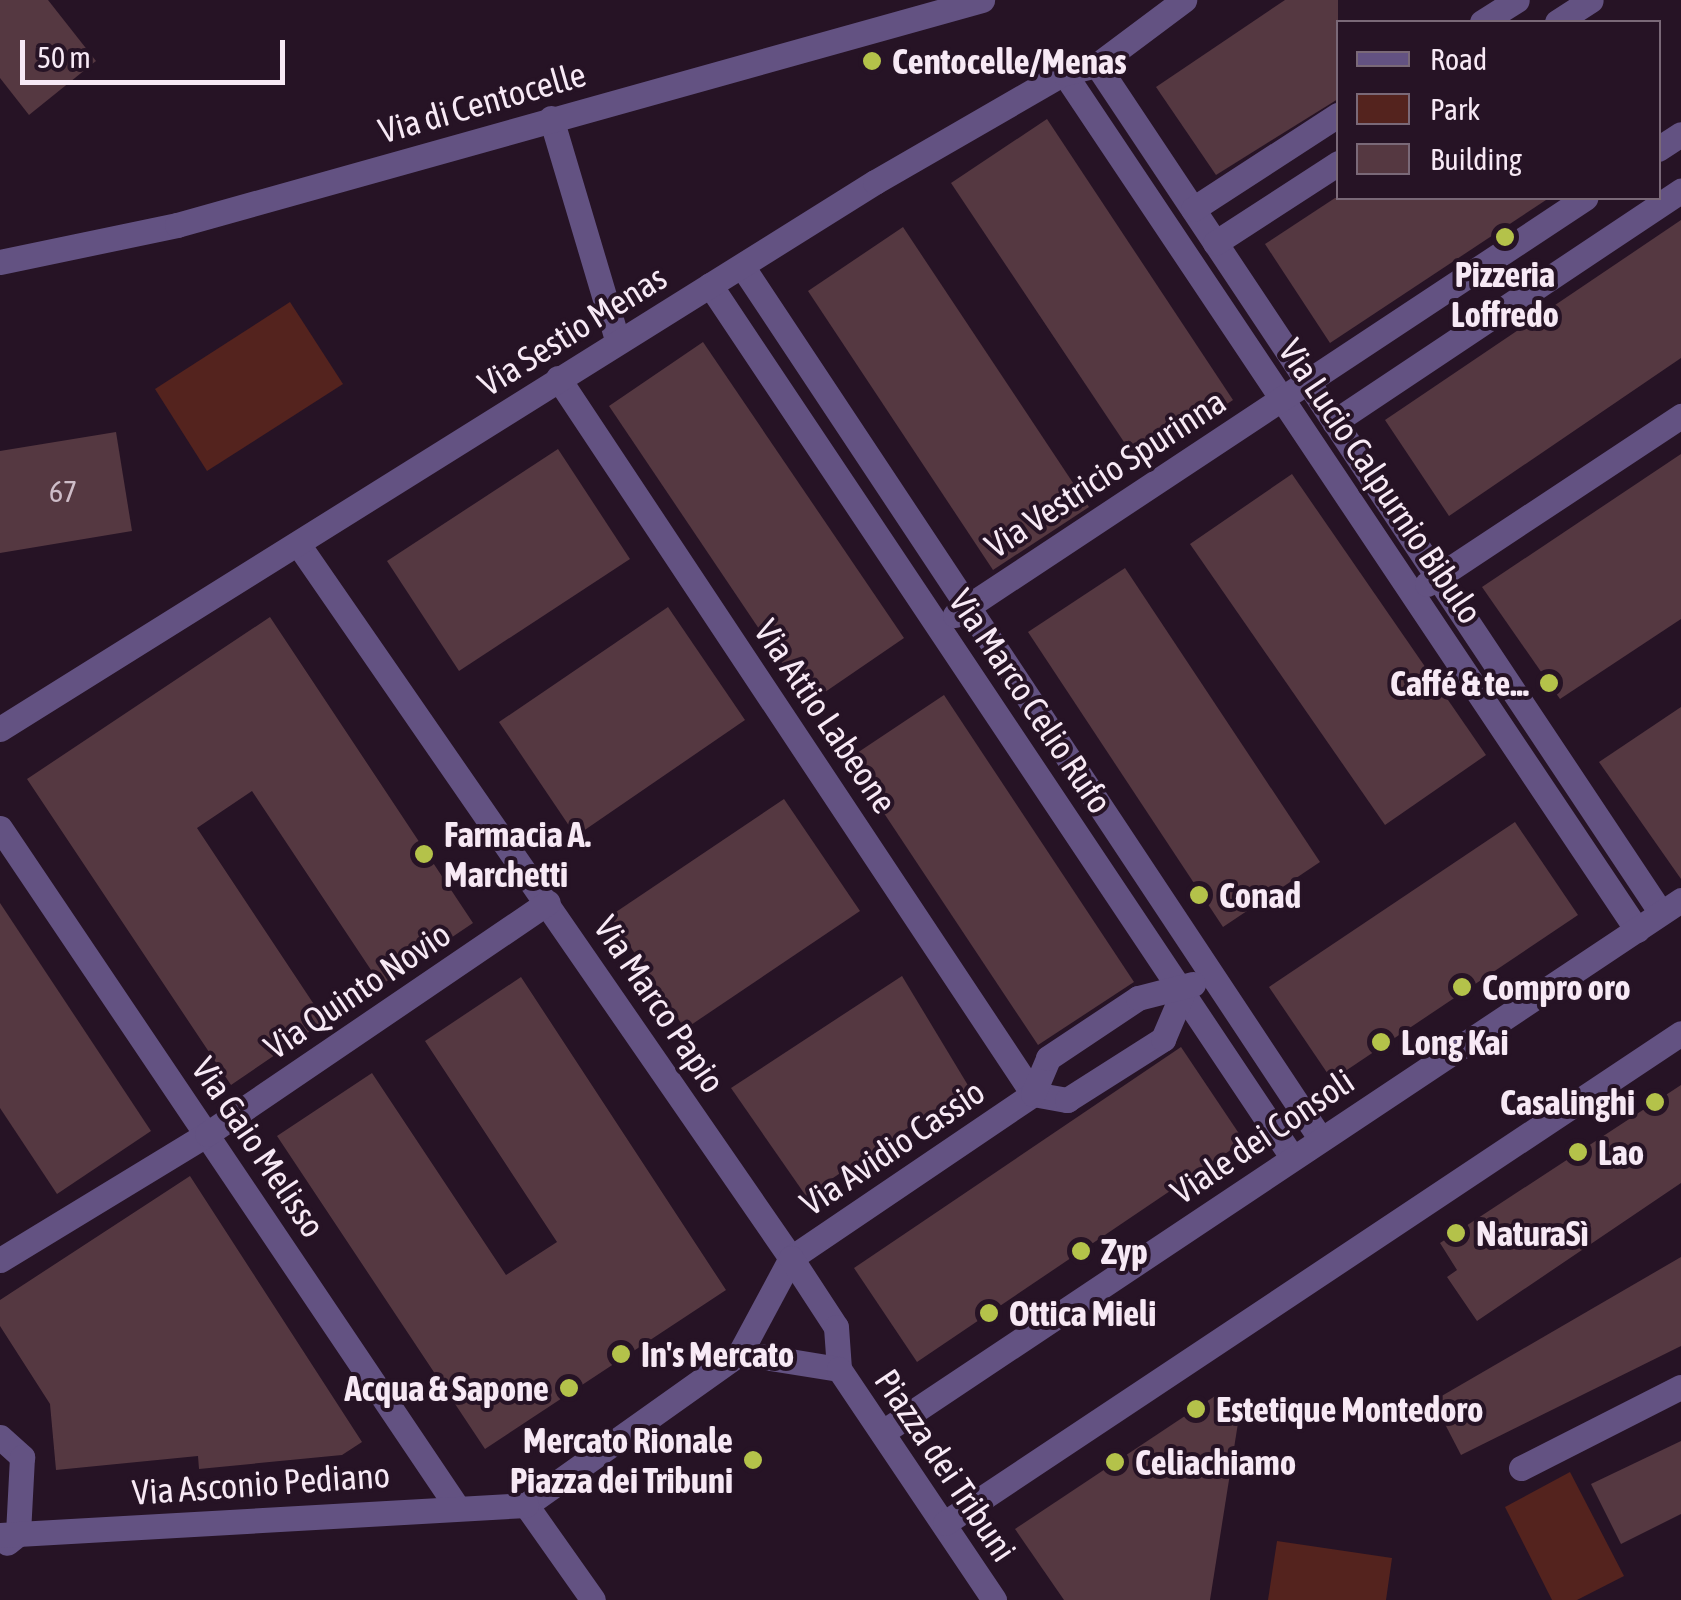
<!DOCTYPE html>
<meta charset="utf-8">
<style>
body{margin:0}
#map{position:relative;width:1681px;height:1600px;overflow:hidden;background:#261325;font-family:"Asap Condensed",sans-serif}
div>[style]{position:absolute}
.green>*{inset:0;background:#54231e}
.building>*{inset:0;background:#553841}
.minor>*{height:25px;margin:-12.5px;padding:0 12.5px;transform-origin:12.5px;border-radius:12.5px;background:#635282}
.dots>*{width:28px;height:28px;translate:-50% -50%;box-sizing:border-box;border:5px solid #261325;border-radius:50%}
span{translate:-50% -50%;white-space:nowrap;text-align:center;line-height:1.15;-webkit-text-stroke:8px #261325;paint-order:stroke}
.number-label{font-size:30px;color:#cebdc8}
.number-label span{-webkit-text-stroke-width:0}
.poi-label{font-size:35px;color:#f7e9f5;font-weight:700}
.left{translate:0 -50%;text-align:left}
.right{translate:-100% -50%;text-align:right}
.street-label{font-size:35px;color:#f7e9f5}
.legend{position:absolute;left:1336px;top:20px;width:325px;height:180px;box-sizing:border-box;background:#261325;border:2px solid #7a6978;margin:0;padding:12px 18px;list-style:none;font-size:30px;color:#f7e9f5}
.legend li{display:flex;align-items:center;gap:20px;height:50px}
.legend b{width:50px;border:2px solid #7a6978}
.scale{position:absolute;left:20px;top:40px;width:265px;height:45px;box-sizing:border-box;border:5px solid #f7e9f5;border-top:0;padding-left:12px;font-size:30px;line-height:35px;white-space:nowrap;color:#f7e9f5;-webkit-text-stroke:8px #261325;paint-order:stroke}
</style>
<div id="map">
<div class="green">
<div style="clip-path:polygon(290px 302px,343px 384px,207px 471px,155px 389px)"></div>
<div style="clip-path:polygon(1570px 1472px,1624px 1576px,1577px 1600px,1552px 1600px,1505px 1507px)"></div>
<div style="clip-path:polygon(1277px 1541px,1392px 1558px,1386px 1600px,1268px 1600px)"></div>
</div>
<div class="building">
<div style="clip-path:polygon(0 0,48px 0,96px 61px,29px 115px,0 78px)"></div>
<div style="clip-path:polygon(1285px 0,1338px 0,1338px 99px,1216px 175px,1156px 87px)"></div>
<div style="clip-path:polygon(1047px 119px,1233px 400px,1138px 463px,951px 183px)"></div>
<div style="clip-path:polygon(1335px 198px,1549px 198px,1330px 343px,1265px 244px)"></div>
<div style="clip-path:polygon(1681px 220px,1681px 358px,1449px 516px,1385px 420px)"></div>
<div style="clip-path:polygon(903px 227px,1089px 507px,993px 570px,808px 291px)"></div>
<div style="clip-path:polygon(703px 342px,904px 638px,809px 703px,609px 406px)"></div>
<div style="clip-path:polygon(116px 432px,132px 531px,0 553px,0 451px)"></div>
<div style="clip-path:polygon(558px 449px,630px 559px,459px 671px,387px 561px)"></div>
<div style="clip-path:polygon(1681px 454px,1681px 619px,1560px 699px,1482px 587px)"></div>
<div style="clip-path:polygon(1292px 474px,1486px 755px,1385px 825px,1190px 544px)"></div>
<div style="clip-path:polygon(1125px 568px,1320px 862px,1223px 927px,1028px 632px)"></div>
<div style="clip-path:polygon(668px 607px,745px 720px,576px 836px,499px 722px)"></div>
<div style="clip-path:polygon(270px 617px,473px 923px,381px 985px,252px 791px,197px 828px,325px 1021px,231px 1085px,27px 779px)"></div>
<div style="clip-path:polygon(944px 695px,1134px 982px,1038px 1045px,848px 759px)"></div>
<div style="clip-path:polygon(1681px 707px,1681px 879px,1599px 762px)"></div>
<div style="clip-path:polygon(784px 799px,860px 911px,685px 1029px,610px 916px)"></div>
<div style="clip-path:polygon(1515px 822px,1578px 915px,1332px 1080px,1269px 987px)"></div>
<div style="clip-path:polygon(0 903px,151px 1131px,57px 1194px,0 1108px)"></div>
<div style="clip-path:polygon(902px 976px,969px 1087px,806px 1196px,731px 1088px)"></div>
<div style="clip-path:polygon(521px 977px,726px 1290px,485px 1449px,277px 1136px,372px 1073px,506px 1275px,557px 1242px,425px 1041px)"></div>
<div style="clip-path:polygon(1181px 1047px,1244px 1141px,917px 1362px,854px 1268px)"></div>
<div style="clip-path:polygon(1681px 1085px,1681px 1183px,1477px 1321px,1447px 1277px,1457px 1270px,1440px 1243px)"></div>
<div style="clip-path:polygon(190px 1176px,362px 1442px,342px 1455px,199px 1469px,198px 1456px,56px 1470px,50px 1404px,0 1326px,0 1300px)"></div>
<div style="clip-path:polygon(1681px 1257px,1681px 1346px,1461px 1455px,1433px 1401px)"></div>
<div style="clip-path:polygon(1215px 1396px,1238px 1423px,1210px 1600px,1064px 1600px,1015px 1529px)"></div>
<div style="clip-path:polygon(1681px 1441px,1681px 1514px,1621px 1544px,1591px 1484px)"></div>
</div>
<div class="minor">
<div style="left:1482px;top:22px;width:41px;rotate:-32.2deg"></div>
<div style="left:1557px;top:22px;width:40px;rotate:-32.9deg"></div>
<div style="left:1097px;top:65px;width:1018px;rotate:56.37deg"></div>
<div style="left:1064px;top:73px;width:1031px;rotate:56.23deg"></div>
<div style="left:551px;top:118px;width:232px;rotate:73.4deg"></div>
<div style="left:1658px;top:149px;width:27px;rotate:-33deg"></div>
<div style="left:1193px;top:209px;width:173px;rotate:-33deg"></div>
<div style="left:1215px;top:243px;width:147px;rotate:-33deg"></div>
<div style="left:0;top:262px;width:181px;rotate:-11.8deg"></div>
<div style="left:177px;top:225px;width:836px;rotate:-15.62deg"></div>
<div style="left:742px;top:266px;width:1046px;rotate:56.46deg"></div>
<div style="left:710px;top:285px;width:1048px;rotate:56.28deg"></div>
<div style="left:558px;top:378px;width:859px;rotate:56.44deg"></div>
<div style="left:1334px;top:422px;width:417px;rotate:-33.7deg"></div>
<div style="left:298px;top:544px;width:868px;rotate:55.38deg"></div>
<div style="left:791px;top:1258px;width:292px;rotate:-34.1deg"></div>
<div style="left:1033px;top:1094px;width:35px;rotate:10deg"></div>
<div style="left:1067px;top:1100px;width:114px;rotate:-32.4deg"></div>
<div style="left:1163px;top:1039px;width:51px;rotate:-66.9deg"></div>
<div style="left:1427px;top:584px;width:305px;rotate:-33.5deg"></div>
<div style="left:955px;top:615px;width:756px;rotate:-33.5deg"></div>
<div style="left:0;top:729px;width:1032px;rotate:-32.01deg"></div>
<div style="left:875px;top:182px;width:218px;rotate:-30deg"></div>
<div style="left:1064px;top:73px;width:34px;rotate:-14deg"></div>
<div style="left:1097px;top:65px;width:109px;rotate:-36.8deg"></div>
<div style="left:0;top:828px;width:818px;rotate:56.06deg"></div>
<div style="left:1033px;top:1094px;width:39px;rotate:-67deg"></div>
<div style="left:1048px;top:1058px;width:108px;rotate:-33.7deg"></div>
<div style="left:1138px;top:998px;width:57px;rotate:-14.3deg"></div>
<div style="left:0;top:1260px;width:242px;rotate:-31.3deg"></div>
<div style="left:207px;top:1134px;width:412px;rotate:-34.2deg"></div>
<div style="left:740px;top:1353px;width:108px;rotate:-61.8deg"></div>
<div style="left:791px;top:1258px;width:82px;rotate:56.9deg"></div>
<div style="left:836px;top:1327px;width:42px;rotate:85.9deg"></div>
<div style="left:883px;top:1432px;width:959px;rotate:-33.69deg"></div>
<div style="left:0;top:1437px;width:30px;rotate:42deg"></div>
<div style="left:22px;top:1457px;width:77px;rotate:93deg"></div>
<div style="left:18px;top:1534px;width:14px;rotate:141deg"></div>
<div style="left:1521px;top:1468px;width:179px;rotate:-26.9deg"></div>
<div style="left:526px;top:1505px;width:262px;rotate:-35.4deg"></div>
<div style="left:740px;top:1353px;width:100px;rotate:9.2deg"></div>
<div style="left:839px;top:1369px;width:278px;rotate:56.1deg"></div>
<div style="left:526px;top:1505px;width:116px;rotate:54.8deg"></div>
<div style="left:945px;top:1523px;width:884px;rotate:-33.65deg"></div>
<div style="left:0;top:1535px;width:527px;rotate:-3.26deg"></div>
</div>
<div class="dots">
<div style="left:872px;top:61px;background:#b4c24a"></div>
<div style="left:1505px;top:237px;background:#b4c24a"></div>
<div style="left:1549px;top:683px;background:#b4c24a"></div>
<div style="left:424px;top:854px;background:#b4c24a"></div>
<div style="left:1199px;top:895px;background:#b4c24a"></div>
<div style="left:1462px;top:987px;background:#b4c24a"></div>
<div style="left:1381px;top:1042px;background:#b4c24a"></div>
<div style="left:1655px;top:1102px;background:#b4c24a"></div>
<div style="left:1578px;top:1152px;background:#b4c24a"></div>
<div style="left:1456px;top:1233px;background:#b4c24a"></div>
<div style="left:1081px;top:1251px;background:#b4c24a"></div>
<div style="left:989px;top:1313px;background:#b4c24a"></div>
<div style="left:621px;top:1354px;background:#b4c24a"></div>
<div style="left:569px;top:1388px;background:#b4c24a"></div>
<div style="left:1196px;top:1409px;background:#b4c24a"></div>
<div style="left:753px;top:1460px;background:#b4c24a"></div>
<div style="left:1115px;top:1462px;background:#b4c24a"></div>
</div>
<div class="number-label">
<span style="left:63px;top:491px">67</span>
</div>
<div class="poi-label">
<span class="left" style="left:892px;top:61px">Centocelle/Menas</span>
<span style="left:1505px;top:294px">Pizzeria<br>Loffredo</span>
<span class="right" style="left:1529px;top:683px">Caffé &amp; te...</span>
<span class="left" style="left:444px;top:854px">Farmacia A.<br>Marchetti</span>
<span class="left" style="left:1219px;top:895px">Conad</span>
<span class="left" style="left:1482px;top:987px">Compro oro</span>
<span class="left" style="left:1401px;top:1042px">Long Kai</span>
<span class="right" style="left:1635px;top:1102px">Casalinghi</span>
<span class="left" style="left:1598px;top:1152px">Lao</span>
<span class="left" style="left:1476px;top:1233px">NaturaSì</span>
<span class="left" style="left:1101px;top:1251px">Zyp</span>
<span class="left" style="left:1009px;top:1313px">Ottica Mieli</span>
<span class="left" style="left:641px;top:1354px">In's Mercato</span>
<span class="right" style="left:549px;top:1388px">Acqua &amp; Sapone</span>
<span class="left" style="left:1216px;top:1409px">Estetique Montedoro</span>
<span class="right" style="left:733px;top:1460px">Mercato Rionale<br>Piazza dei Tribuni</span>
<span class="left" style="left:1135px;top:1462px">Celiachiamo</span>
</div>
<div class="street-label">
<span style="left:482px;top:102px;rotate:-16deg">Via di Centocelle</span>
<span style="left:572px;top:330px;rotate:-32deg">Via Sestio Menas</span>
<span style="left:1105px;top:473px;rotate:-33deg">Via Vestricio Spurinna</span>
<span style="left:1381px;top:481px;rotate:56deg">Via Lucio Calpurnio Bibulo</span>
<span style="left:1031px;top:701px;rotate:56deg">Via Marco Celio Rufo</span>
<span style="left:826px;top:716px;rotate:56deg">Via Attio Labeone</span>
<span style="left:357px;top:990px;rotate:-34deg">Via Quinto Novio</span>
<span style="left:660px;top:1004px;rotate:56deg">Via Marco Papio</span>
<span style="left:1262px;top:1136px;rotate:-34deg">Viale dei Consoli</span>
<span style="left:259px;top:1147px;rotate:56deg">Via Gaio Melisso</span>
<span style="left:892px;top:1147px;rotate:-34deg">Via Avidio Cassio</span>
<span style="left:946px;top:1465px;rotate:56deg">Piazza dei Tribuni</span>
<span style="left:261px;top:1483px;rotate:-4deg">Via Asconio Pediano</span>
</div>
<ul class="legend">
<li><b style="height:12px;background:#635282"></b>Road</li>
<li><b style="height:28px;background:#54231e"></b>Park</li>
<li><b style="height:28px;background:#553841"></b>Building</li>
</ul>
<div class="scale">50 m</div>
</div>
